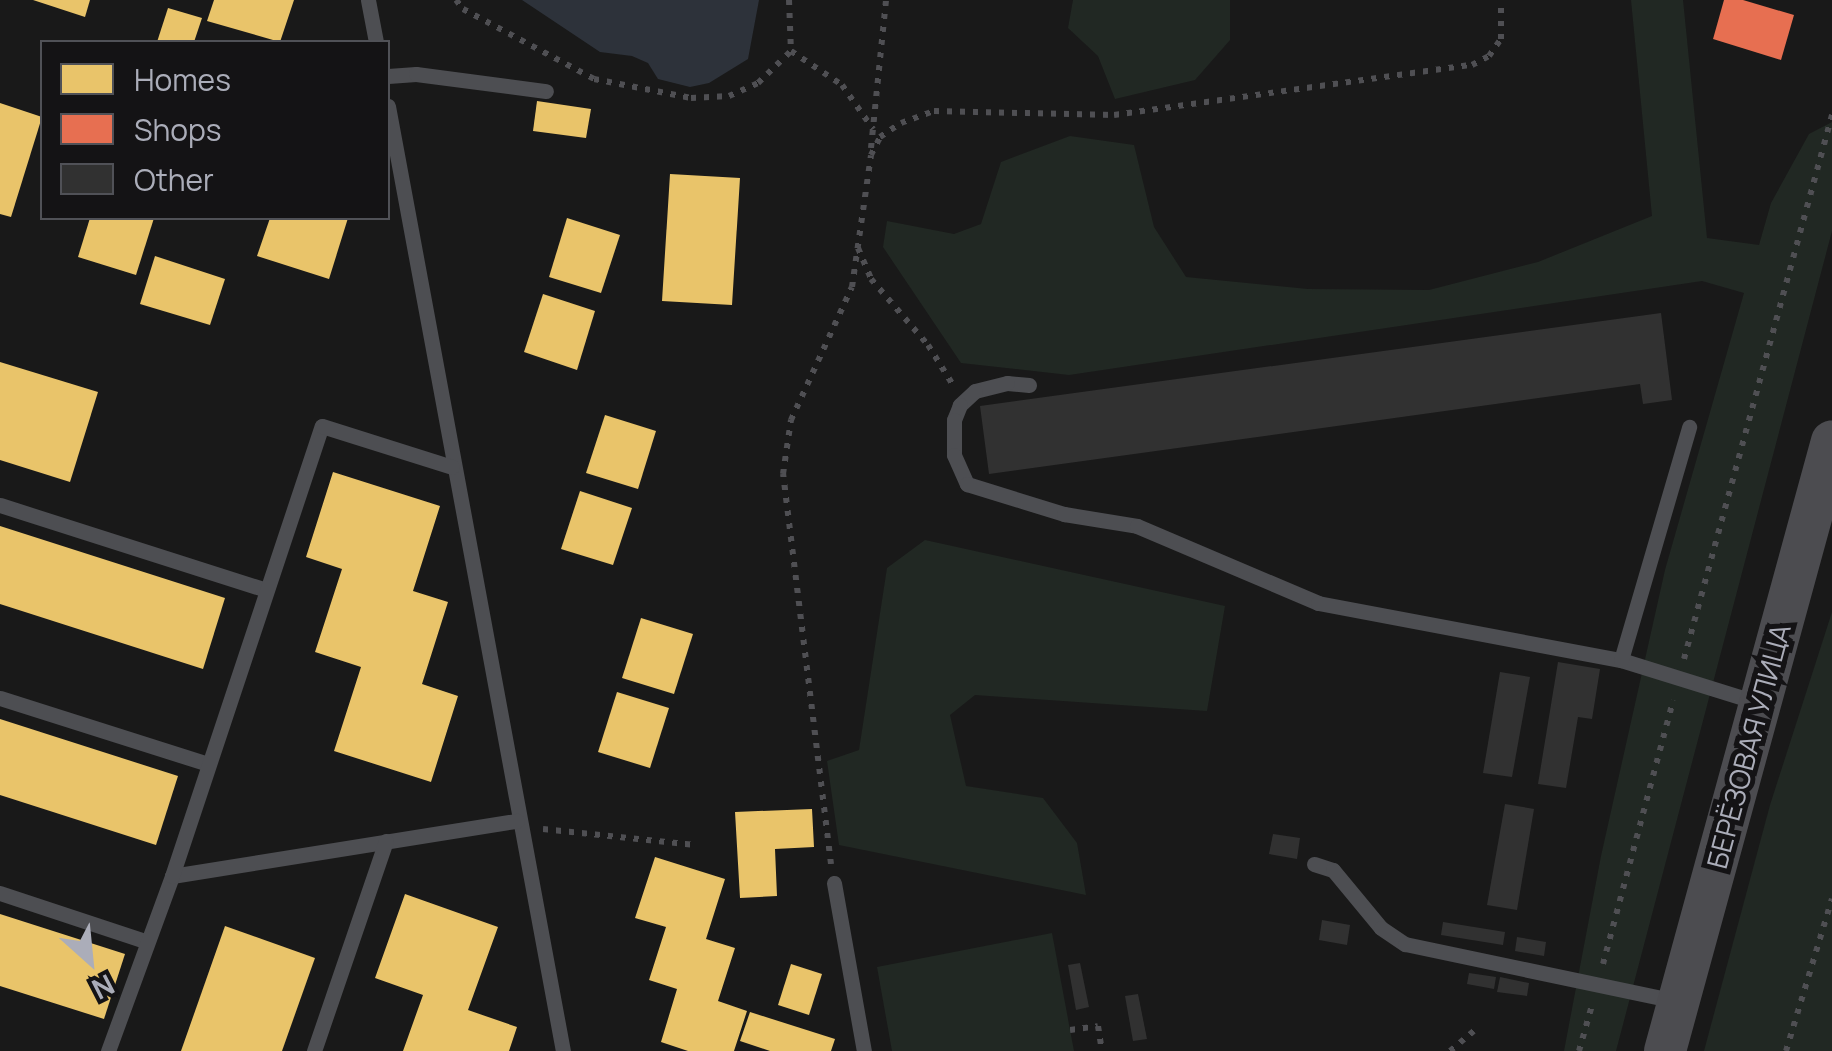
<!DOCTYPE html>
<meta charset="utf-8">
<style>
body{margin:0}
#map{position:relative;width:1832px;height:1051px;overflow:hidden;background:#191919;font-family:Manrope,sans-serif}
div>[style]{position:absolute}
.green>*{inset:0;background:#212823}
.water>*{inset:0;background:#2d323a}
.homes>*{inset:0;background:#e9c46a}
.shops>*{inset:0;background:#e76f51}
.building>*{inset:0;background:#313131}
.path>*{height:6px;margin-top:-3px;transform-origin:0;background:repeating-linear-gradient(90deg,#4f4f53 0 5px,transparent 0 13px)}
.service>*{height:15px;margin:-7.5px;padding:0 7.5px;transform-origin:7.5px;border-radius:7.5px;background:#4d4e52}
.secondary>*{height:42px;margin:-21px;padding:0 21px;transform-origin:21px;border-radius:21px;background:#4c4c50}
span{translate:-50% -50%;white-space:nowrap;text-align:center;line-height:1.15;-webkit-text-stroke:10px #141315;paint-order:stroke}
.street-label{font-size:28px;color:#abadb9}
.legend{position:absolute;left:40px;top:40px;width:350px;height:180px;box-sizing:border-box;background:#141315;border:2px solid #505157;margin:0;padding:12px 18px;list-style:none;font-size:30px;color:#abadb9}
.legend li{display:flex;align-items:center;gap:20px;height:50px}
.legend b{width:50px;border:2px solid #505157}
.north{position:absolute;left:40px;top:911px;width:100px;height:100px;-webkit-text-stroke:8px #141315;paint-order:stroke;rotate:153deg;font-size:28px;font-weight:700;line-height:40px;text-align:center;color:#abadb9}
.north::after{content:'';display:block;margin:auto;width:35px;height:45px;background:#abadb9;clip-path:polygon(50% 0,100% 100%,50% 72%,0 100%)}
</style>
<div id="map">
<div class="green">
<div style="clip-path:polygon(1073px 0,1230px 0,1230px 40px,1195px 80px,1115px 99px,1098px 56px,1068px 28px)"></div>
<div style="clip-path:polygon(1631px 0,1683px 0,1707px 238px,1759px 245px,1771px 203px,1809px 134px,1832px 122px,1832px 231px,1616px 1051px,1564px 1051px,1601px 856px,1665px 570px,1744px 293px,1702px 281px,1069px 375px,961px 363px,883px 247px,887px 221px,954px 234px,981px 224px,1001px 162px,1070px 136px,1134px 145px,1154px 227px,1186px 277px,1308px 289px,1429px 290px,1538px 262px,1652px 216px)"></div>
<div style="clip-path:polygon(925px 540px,1225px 606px,1207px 711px,975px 695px,950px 715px,966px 786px,1043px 798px,1077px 843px,1086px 895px,839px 845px,827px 761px,859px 750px,887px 568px)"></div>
<div style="clip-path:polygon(1832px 612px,1832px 1051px,1704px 1051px,1770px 805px)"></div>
<div style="clip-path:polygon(1052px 933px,1074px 1051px,892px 1051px,877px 967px)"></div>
</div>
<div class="water">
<div style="clip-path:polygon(522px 0,759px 0,748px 59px,709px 83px,690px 87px,658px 79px,648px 63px,632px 56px,600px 52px)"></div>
</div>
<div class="homes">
<div style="clip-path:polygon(33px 0,90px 0,85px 17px)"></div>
<div style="clip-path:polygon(214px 0,294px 0,280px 42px,207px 21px)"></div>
<div style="clip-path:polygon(168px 8px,202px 18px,194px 42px,157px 42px)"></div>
<div style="clip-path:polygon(537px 101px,591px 109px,586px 138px,533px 131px)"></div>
<div style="clip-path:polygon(0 103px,42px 117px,11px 217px,0 214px)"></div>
<div style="clip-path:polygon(670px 174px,740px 178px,732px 305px,662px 301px)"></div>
<div style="clip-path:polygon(90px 218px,154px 218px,136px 275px,78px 257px)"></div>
<div style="clip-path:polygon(270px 218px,348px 218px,329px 279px,257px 256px)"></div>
<div style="clip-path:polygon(567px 218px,620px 235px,601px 293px,549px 277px)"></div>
<div style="clip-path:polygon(155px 256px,225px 279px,210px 325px,140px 304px)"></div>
<div style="clip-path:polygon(543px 294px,595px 311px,577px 370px,524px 352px)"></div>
<div style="clip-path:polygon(0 362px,98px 392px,70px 482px,0 460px)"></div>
<div style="clip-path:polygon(605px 415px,656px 431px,638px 489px,586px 473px)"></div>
<div style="clip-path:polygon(333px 472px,440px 506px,413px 591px,448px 602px,422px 684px,458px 696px,431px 782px,334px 751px,361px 667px,315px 652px,342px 569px,306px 557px)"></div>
<div style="clip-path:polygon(580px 491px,632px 508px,613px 565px,561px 549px)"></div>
<div style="clip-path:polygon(0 526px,225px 598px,203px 669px,0 604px)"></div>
<div style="clip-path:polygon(641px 618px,693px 634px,674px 694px,622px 678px)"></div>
<div style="clip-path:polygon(617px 692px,669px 708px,650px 768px,598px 752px)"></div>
<div style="clip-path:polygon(0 719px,178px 776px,156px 845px,0 795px)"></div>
<div style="clip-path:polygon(812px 809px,814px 847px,775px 849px,777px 896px,740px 898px,735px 812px)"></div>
<div style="clip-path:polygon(655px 857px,725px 879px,706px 939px,735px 948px,718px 1001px,747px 1011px,734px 1051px,688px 1051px,661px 1042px,677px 989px,649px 980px,666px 927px,635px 918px)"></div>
<div style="clip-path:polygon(405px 894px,498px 927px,468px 1010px,517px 1027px,509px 1051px,403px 1051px,423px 995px,375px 978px)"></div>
<div style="clip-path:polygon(0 914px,125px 954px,104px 1019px,0 986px)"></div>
<div style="clip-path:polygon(225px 926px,315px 958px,282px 1051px,181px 1051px)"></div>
<div style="clip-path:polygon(791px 964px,822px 974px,809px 1015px,778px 1005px)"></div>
<div style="clip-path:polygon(750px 1012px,835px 1039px,831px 1051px,770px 1051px,740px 1041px)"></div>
</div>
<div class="shops">
<div style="clip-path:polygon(1724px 0,1743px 0,1794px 15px,1781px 60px,1713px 39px)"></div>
</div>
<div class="building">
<div style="clip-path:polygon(1661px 313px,1672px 400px,1643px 404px,1640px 384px,989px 474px,980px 406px)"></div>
<div style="clip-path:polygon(1558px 662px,1600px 669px,1592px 719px,1578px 717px,1566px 788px,1538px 784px)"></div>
<div style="clip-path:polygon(1500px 672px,1530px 677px,1512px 777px,1483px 773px)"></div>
<div style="clip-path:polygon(1505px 804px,1534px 809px,1517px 910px,1487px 905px)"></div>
<div style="clip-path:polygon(1273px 834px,1300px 838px,1297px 859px,1269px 854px)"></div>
<div style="clip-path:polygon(1322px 920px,1350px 925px,1347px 945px,1319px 940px)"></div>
<div style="clip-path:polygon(1443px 922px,1505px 932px,1503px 945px,1441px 935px)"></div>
<div style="clip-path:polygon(1517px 937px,1546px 942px,1544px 956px,1515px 951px)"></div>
<div style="clip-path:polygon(1080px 963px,1089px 1007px,1076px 1010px,1068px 965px)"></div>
<div style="clip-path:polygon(1469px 973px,1496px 977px,1494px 989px,1467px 984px)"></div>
<div style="clip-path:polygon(1500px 977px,1529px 983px,1527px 996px,1497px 992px)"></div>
<div style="clip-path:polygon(1138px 994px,1147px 1039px,1133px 1041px,1125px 996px)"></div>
</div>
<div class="path">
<div style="left:456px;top:0;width:11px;rotate:52deg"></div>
<div style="left:463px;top:9px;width:149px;rotate:28.1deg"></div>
<div style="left:594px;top:79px;width:99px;rotate:11.1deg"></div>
<div style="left:691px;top:98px;width:38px;rotate:-3deg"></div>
<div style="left:729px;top:96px;width:32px;rotate:-24deg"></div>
<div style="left:758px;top:83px;width:46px;rotate:-44.1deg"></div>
<div style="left:789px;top:0;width:51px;rotate:87.8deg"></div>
<div style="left:791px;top:51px;width:61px;rotate:33.7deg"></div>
<div style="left:842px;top:85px;width:54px;rotate:54.8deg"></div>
<div style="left:871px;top:148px;width:149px;rotate:-84.2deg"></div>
<div style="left:858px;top:248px;width:34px;rotate:67deg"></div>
<div style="left:871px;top:279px;width:87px;rotate:49.2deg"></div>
<div style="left:928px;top:345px;width:47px;rotate:58deg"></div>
<div style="left:1684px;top:659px;width:564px;rotate:-74.78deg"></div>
<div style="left:543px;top:829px;width:153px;rotate:6deg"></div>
<div style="left:831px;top:864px;width:393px;rotate:-97deg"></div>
<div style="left:783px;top:474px;width:55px;rotate:-81.6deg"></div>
<div style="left:791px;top:420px;width:146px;rotate:-65.4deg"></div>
<div style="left:852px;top:287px;width:133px;rotate:-81.8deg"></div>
<div style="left:871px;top:155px;width:20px;rotate:-63deg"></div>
<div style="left:880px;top:137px;width:25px;rotate:-34deg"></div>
<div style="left:901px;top:123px;width:35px;rotate:-20deg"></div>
<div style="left:934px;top:111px;width:180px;rotate:1.3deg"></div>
<div style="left:1114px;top:115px;width:361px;rotate:-8deg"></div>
<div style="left:1472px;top:65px;width:19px;rotate:-28deg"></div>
<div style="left:1489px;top:56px;width:21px;rotate:-55deg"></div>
<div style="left:1501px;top:39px;width:39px;rotate:-90deg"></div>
<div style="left:1603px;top:964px;width:273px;rotate:-75.1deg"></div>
<div style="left:1070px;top:1030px;width:28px;rotate:-8deg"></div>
<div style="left:1098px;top:1026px;width:25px;rotate:81deg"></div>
<div style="left:1450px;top:1051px;width:31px;rotate:-40deg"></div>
<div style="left:1579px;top:1051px;width:48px;rotate:-74.2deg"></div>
<div style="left:1786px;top:1051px;width:159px;rotate:-73.2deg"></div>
</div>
<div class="service">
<div style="left:368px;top:0;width:43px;rotate:79.2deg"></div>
<div style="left:388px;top:76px;width:28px;rotate:-4deg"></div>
<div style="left:416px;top:74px;width:131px;rotate:7.5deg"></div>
<div style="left:388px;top:106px;width:961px;rotate:79.51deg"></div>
<div style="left:1029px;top:385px;width:22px;rotate:-175deg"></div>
<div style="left:1007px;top:383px;width:33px;rotate:166deg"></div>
<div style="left:975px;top:391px;width:21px;rotate:137deg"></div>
<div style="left:960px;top:405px;width:16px;rotate:112deg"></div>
<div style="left:954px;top:420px;width:35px;rotate:90deg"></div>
<div style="left:954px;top:455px;width:32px;rotate:66deg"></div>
<div style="left:967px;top:484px;width:102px;rotate:17.2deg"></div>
<div style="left:1064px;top:514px;width:74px;rotate:9.3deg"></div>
<div style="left:1137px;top:526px;width:197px;rotate:23deg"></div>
<div style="left:1318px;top:603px;width:308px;rotate:10.7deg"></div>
<div style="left:1621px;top:660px;width:141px;rotate:17.3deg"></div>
<div style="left:0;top:505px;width:277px;rotate:17.7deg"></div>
<div style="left:1621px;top:660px;width:243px;rotate:-73.7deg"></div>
<div style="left:0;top:698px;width:218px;rotate:17.6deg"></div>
<div style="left:1314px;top:864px;width:20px;rotate:18deg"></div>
<div style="left:1333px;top:870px;width:75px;rotate:50.4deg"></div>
<div style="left:1381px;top:928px;width:29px;rotate:34deg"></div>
<div style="left:1405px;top:944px;width:276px;rotate:11.9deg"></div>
<div style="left:172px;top:876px;width:349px;rotate:-9.1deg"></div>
<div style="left:834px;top:883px;width:171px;rotate:79.9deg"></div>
<div style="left:0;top:893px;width:153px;rotate:18.3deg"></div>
<div style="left:108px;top:1051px;width:186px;rotate:-69.9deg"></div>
<div style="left:172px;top:876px;width:474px;rotate:-71.6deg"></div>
<div style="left:322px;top:426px;width:136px;rotate:17.5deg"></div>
<div style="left:314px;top:1051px;width:222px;rotate:-71.1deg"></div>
</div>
<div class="secondary">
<div style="left:1665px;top:1051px;width:632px;rotate:-74.69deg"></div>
</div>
<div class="street-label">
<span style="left:1748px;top:746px;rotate:-75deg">БЕРЁЗОВАЯ УЛИЦА</span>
</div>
<ul class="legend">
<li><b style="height:28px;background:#e9c46a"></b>Homes</li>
<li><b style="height:28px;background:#e76f51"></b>Shops</li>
<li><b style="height:28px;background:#313131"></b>Other</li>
</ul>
<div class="north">N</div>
</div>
